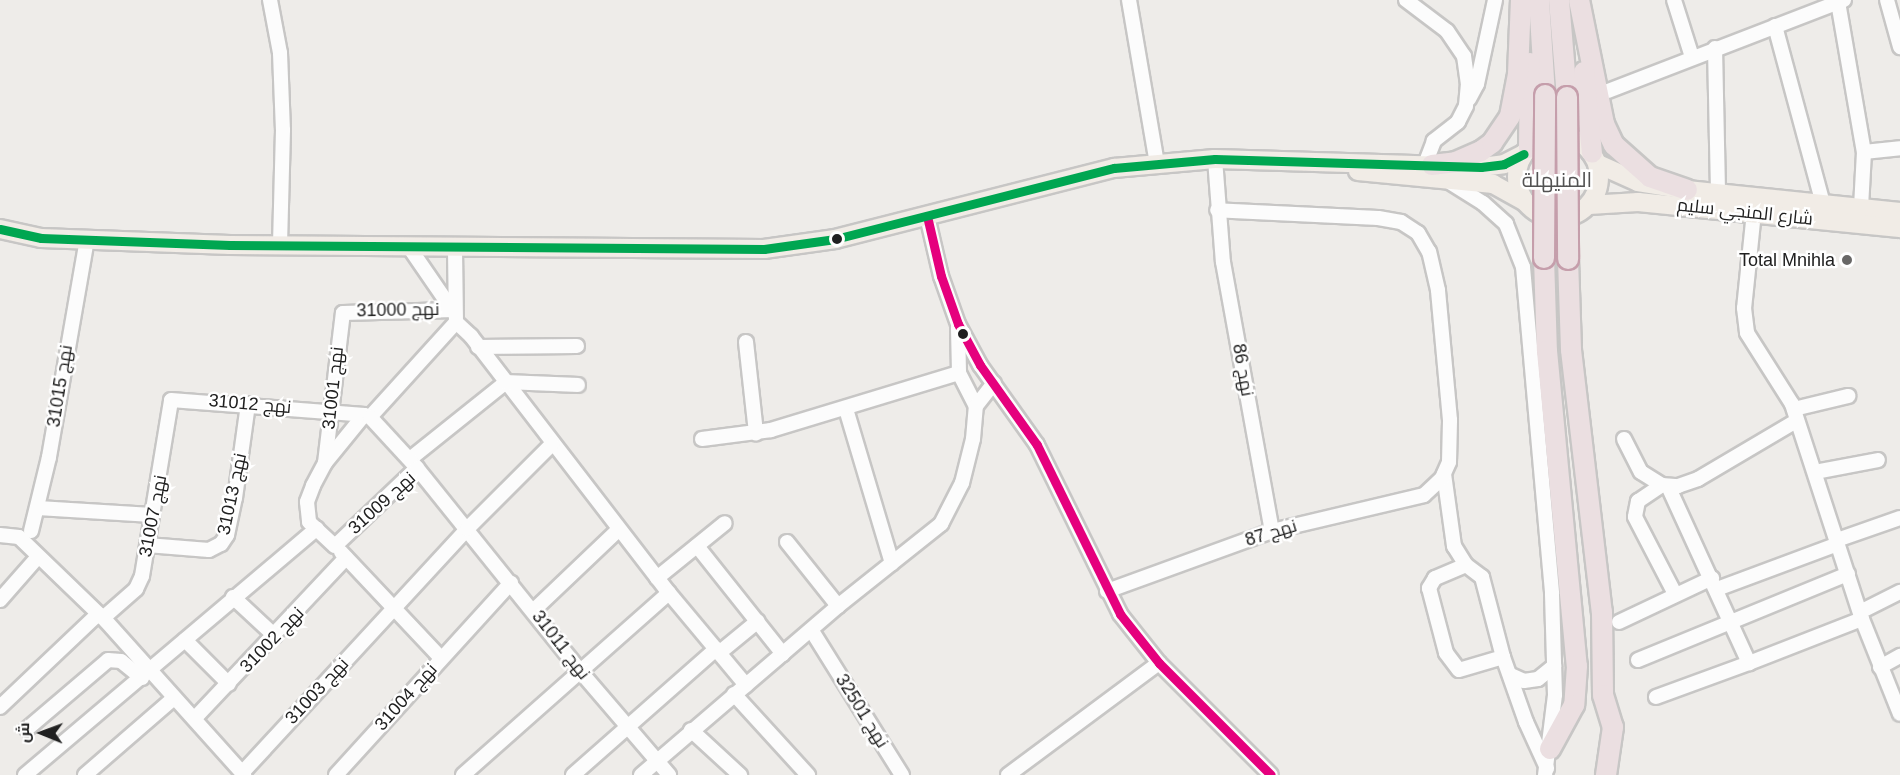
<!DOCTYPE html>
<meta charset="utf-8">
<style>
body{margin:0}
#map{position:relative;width:1900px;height:775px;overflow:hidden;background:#eeece9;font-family:Helvetica,Cairo,sans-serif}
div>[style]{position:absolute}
.roads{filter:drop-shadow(2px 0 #c7c6c5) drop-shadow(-2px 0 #c7c6c5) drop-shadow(0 2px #c7c6c5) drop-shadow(0 -2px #c7c6c5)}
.minor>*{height:14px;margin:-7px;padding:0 7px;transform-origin:7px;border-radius:7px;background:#fcfcfc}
.major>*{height:18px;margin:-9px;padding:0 9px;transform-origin:9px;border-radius:9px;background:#f1ece6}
.major>.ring{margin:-9px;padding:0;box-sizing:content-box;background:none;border:18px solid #f1ece6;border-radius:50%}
.highway>*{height:20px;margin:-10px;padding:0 10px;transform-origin:10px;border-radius:10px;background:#ebdfe1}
.bridges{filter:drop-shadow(2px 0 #c59eab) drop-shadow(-2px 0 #c59eab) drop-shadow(0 2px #c59eab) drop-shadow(0 -2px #c59eab)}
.highway-bridge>*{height:20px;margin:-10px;padding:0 10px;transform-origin:10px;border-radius:10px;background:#ebdfe1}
.bus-1>*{height:9px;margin:-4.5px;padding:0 4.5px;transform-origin:4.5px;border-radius:4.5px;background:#e5007d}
.bus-2>*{height:9px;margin:-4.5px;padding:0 4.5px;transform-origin:4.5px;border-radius:4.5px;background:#00a651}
.dots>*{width:16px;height:16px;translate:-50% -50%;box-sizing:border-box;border:3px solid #fff;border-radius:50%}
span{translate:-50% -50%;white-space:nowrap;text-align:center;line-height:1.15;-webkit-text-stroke:5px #fff;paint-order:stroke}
.street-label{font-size:18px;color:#202020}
.poi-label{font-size:18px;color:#202020}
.right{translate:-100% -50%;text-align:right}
.quarter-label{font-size:21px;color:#535353}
.north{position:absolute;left:12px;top:703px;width:60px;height:60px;-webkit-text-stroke:4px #fff;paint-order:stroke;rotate:271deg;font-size:16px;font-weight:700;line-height:24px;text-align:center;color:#202020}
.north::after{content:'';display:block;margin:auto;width:21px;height:27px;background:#202020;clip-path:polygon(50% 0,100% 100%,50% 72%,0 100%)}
</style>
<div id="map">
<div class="roads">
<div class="minor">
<div style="left:270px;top:0;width:54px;rotate:79.3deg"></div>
<div style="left:280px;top:53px;width:77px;rotate:87.8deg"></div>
<div style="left:283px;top:130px;width:115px;rotate:91.5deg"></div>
<div style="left:1129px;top:0;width:165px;rotate:80.3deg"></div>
<div style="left:1406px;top:0;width:51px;rotate:37.1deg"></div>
<div style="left:1447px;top:31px;width:30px;rotate:56deg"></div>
<div style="left:1464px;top:56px;width:27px;rotate:82deg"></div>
<div style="left:1468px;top:83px;width:23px;rotate:95deg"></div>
<div style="left:1466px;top:106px;width:18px;rotate:117deg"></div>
<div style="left:1458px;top:122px;width:31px;rotate:142deg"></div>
<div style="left:1434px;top:141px;width:25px;rotate:111deg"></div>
<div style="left:1674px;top:0;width:60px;rotate:72.5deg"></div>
<div style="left:1887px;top:0;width:49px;rotate:74.5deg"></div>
<div style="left:1838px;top:2px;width:152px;rotate:80.2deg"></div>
<div style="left:1864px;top:152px;width:56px;rotate:93.1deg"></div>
<div style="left:1775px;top:26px;width:184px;rotate:74.9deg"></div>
<div style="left:1715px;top:48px;width:146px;rotate:88.8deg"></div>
<div style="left:1608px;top:91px;width:253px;rotate:-21.1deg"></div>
<div style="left:1469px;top:99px;width:17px;rotate:-62deg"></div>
<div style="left:1477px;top:84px;width:86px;rotate:-77.9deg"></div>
<div style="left:1864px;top:152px;width:36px;rotate:-6deg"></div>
<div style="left:1215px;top:159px;width:103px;rotate:85.6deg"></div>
<div style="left:1223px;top:262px;width:273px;rotate:79.7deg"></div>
<div style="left:1448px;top:181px;width:41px;rotate:32.2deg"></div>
<div style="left:1483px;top:203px;width:31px;rotate:42deg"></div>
<div style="left:1506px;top:224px;width:46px;rotate:68.4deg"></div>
<div style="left:1523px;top:267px;width:328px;rotate:84.9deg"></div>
<div style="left:1552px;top:594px;width:101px;rotate:88.3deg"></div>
<div style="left:1555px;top:695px;width:81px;rotate:97.1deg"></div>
<div style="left:1754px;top:212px;width:97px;rotate:95.9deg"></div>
<div style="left:1744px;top:308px;width:25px;rotate:83deg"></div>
<div style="left:1747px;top:333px;width:84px;rotate:57.6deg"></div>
<div style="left:1792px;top:404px;width:226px;rotate:72deg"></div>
<div style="left:1862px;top:619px;width:102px;rotate:68.2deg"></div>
<div style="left:927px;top:216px;width:62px;rotate:76.9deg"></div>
<div style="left:941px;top:276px;width:51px;rotate:70.5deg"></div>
<div style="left:958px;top:324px;width:47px;rotate:61.8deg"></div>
<div style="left:980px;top:365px;width:98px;rotate:54.5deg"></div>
<div style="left:1037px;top:445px;width:188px;rotate:63.8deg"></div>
<div style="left:1120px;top:614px;width:63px;rotate:51.5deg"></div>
<div style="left:1159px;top:663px;width:158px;rotate:45deg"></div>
<div style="left:409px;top:247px;width:81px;rotate:55.5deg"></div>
<div style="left:456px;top:322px;width:21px;rotate:43deg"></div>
<div style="left:471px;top:336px;width:324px;rotate:52.4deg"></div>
<div style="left:669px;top:593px;width:120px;rotate:50.1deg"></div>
<div style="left:958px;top:328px;width:45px;rotate:88.7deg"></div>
<div style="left:959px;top:373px;width:37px;rotate:63deg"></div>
<div style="left:746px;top:342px;width:92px;rotate:83.7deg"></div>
<div style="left:478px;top:347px;width:99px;rotate:-0.6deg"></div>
<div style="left:846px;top:409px;width:161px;rotate:73.4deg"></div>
<div style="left:1794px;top:409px;width:56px;rotate:-13.5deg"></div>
<div style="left:364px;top:415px;width:62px;rotate:129.1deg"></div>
<div style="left:325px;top:463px;width:26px;rotate:118deg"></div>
<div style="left:313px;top:486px;width:17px;rotate:111deg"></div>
<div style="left:307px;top:502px;width:20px;rotate:84deg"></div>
<div style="left:309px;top:522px;width:35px;rotate:43deg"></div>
<div style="left:335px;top:546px;width:113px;rotate:-43.6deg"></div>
<div style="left:370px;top:417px;width:128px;rotate:-47.8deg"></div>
<div style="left:456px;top:322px;width:74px;rotate:-90.8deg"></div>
<div style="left:702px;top:439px;width:70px;rotate:-7.4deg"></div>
<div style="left:771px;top:430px;width:196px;rotate:-16.9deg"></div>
<div style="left:1624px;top:439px;width:37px;rotate:63deg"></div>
<div style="left:1641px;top:472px;width:25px;rotate:32deg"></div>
<div style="left:1662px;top:485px;width:16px;rotate:4deg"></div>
<div style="left:1678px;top:486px;width:21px;rotate:-19deg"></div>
<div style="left:1698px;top:479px;width:114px;rotate:-30.6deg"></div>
<div style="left:410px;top:459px;width:123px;rotate:-38.7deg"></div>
<div style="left:506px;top:382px;width:72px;rotate:2.4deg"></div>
<div style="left:325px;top:463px;width:151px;rotate:-83.2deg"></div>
<div style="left:343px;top:313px;width:111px;rotate:-1.5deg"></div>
<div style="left:1815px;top:472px;width:64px;rotate:-10.8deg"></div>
<div style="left:1444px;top:474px;width:73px;rotate:82.1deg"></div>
<div style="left:1454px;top:546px;width:22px;rotate:58deg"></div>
<div style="left:1466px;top:565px;width:20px;rotate:37deg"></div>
<div style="left:1482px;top:577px;width:83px;rotate:75.3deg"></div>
<div style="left:1503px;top:657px;width:69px;rotate:70.5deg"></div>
<div style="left:1526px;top:722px;width:51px;rotate:65.5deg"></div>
<div style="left:1662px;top:485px;width:29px;rotate:146deg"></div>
<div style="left:1638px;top:501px;width:16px;rotate:101deg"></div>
<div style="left:1635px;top:517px;width:87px;rotate:62.5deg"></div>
<div style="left:1668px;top:486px;width:195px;rotate:65.4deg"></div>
<div style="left:1749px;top:663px;width:121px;rotate:-21.3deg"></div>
<div style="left:38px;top:508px;width:114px;rotate:3.5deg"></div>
<div style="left:31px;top:531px;width:76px;rotate:-76.3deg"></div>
<div style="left:49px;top:457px;width:220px;rotate:-80.1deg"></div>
<div style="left:0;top:535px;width:19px;rotate:6deg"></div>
<div style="left:19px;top:537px;width:121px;rotate:44deg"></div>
<div style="left:106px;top:621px;width:207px;rotate:48.1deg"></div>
<div style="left:1837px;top:540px;width:67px;rotate:-19.2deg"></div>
<div style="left:787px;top:542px;width:82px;rotate:51.4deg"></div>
<div style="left:147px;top:545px;width:62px;rotate:4.6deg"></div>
<div style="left:209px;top:550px;width:13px;rotate:-27deg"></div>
<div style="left:221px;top:544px;width:11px;rotate:-56deg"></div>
<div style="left:227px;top:535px;width:38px;rotate:-78deg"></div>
<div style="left:235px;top:498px;width:95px;rotate:-82.1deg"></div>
<div style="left:697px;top:546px;width:138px;rotate:51.5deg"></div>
<div style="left:341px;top:552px;width:146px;rotate:46.7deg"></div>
<div style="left:1466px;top:565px;width:34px;rotate:157deg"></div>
<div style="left:1435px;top:578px;width:12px;rotate:121deg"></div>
<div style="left:1429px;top:588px;width:67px;rotate:75.3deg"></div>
<div style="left:1446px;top:653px;width:21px;rotate:53deg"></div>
<div style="left:1459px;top:670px;width:46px;rotate:-16.5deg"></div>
<div style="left:657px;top:578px;width:87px;rotate:-39deg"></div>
<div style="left:1717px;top:589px;width:129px;rotate:-20.4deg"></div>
<div style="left:1107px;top:591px;width:176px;rotate:-20deg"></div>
<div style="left:1272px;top:531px;width:156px;rotate:-13.3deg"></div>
<div style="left:1424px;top:495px;width:25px;rotate:-43deg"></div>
<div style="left:1442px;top:478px;width:17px;rotate:-66deg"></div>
<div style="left:1449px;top:462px;width:42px;rotate:-88.6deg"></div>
<div style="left:1450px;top:420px;width:131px;rotate:-95.3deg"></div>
<div style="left:1438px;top:290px;width:39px;rotate:-103deg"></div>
<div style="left:1429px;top:252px;width:22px;rotate:-120deg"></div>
<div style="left:1418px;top:233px;width:20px;rotate:-147deg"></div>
<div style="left:1401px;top:222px;width:23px;rotate:-170deg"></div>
<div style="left:1378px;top:218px;width:161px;rotate:-177.2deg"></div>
<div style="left:233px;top:597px;width:57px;rotate:42.9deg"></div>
<div style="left:0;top:600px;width:56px;rotate:-48.6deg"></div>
<div style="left:534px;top:610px;width:117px;rotate:-43.6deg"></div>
<div style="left:1860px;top:612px;width:45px;rotate:-26.6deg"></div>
<div style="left:103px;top:618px;width:44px;rotate:-41.3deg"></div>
<div style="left:136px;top:589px;width:14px;rotate:-65deg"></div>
<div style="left:142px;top:576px;width:178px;rotate:-80.6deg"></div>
<div style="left:171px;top:400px;width:194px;rotate:4.4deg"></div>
<div style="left:364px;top:415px;width:6px;rotate:18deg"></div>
<div style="left:370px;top:417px;width:69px;rotate:47.3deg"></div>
<div style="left:417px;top:468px;width:260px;rotate:51.2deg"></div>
<div style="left:580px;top:671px;width:137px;rotate:49.4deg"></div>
<div style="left:1619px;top:622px;width:103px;rotate:-25.3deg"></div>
<div style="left:812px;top:631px;width:170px;rotate:58deg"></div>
<div style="left:185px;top:640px;width:62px;rotate:45deg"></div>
<div style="left:719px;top:653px;width:50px;rotate:-39.4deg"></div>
<div style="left:1638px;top:660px;width:227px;rotate:-22.3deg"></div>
<div style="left:1880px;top:667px;width:23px;rotate:-29deg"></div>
<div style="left:1511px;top:675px;width:14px;rotate:25deg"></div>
<div style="left:1524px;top:681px;width:14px;rotate:-8deg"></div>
<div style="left:1538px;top:679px;width:21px;rotate:-39deg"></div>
<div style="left:734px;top:694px;width:110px;rotate:47.6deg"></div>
<div style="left:1656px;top:697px;width:99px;rotate:-20.1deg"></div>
<div style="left:0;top:707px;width:135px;rotate:-43.5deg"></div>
<div style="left:195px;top:718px;width:220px;rotate:-46.7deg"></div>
<div style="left:27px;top:729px;width:106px;rotate:-40.4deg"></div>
<div style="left:108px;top:660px;width:13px;rotate:4deg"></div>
<div style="left:121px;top:661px;width:27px;rotate:39deg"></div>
<div style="left:691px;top:730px;width:67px;rotate:42.6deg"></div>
<div style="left:242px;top:773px;width:332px;rotate:-47.3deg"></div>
<div style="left:467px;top:529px;width:120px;rotate:-45deg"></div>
<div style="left:25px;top:775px;width:382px;rotate:-40.2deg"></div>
<div style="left:85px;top:775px;width:118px;rotate:-40.9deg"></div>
<div style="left:336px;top:775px;width:260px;rotate:-47.7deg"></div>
<div style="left:463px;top:775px;width:275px;rotate:-41.5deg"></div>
<div style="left:573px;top:775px;width:191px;rotate:-41.4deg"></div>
<div style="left:641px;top:775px;width:260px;rotate:-40.6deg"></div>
<div style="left:838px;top:606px;width:132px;rotate:-38.5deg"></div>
<div style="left:941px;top:524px;width:46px;rotate:-62.9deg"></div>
<div style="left:962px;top:483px;width:45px;rotate:-76deg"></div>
<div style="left:973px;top:439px;width:33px;rotate:-85deg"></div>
<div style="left:976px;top:406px;width:29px;rotate:-52deg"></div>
<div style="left:1008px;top:775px;width:188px;rotate:-36.6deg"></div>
</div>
<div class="major">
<div class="ring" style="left:1517px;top:136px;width:64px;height:64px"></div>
<div style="left:1598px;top:164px;width:44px;rotate:24.2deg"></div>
<div style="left:1638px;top:182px;width:50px;rotate:9.3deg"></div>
<div style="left:1687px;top:190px;width:214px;rotate:5.9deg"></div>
<div style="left:1358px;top:171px;width:136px;rotate:5.5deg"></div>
<div style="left:1493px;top:184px;width:37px;rotate:29deg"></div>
<div style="left:1589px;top:205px;width:49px;rotate:-3.5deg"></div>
<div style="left:1638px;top:202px;width:263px;rotate:5.7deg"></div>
<div style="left:0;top:229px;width:42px;rotate:12.4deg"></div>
<div style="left:41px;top:238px;width:189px;rotate:2.1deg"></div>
<div style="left:230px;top:245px;width:534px;rotate:0.43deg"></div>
<div style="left:764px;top:249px;width:72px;rotate:-8deg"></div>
<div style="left:835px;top:239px;width:288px;rotate:-14.3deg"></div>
<div style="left:1114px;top:168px;width:101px;rotate:-5.1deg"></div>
<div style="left:1215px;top:159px;width:266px;rotate:1.7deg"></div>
<div style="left:1481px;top:167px;width:23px;rotate:-7deg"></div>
<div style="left:1504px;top:164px;width:22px;rotate:-27deg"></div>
</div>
<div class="highway">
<div style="left:1539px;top:0;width:95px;rotate:86.4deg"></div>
<div style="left:1559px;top:0;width:97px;rotate:85.3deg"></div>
<div style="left:1579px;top:0;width:126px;rotate:78.6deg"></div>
<div style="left:1604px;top:124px;width:23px;rotate:65deg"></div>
<div style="left:1614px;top:145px;width:48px;rotate:41.6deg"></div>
<div style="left:1650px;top:177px;width:39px;rotate:19deg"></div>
<div style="left:1584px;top:72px;width:81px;rotate:84.4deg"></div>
<div style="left:1529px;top:148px;width:85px;rotate:-89.3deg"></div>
<div style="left:1432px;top:165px;width:24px;rotate:-7deg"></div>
<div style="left:1456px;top:162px;width:27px;rotate:-24deg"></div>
<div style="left:1481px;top:151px;width:14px;rotate:-36deg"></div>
<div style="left:1492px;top:143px;width:32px;rotate:-56deg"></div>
<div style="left:1510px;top:116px;width:43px;rotate:-79.2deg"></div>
<div style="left:1518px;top:74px;width:74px;rotate:-87.7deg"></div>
<div style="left:1544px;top:258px;width:93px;rotate:88.2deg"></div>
<div style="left:1547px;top:351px;width:316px;rotate:84.6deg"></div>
<div style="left:1577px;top:666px;width:39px;rotate:94deg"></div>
<div style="left:1574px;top:705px;width:50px;rotate:118.6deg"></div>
<div style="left:1568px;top:259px;width:91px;rotate:88.1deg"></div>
<div style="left:1571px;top:350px;width:264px;rotate:83.3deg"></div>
<div style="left:1602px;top:612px;width:83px;rotate:89.3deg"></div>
<div style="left:1603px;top:695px;width:34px;rotate:73deg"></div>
<div style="left:1613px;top:727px;width:49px;rotate:98.3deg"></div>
</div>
</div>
<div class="bridges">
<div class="highway-bridge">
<div style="left:1567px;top:97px;width:162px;rotate:89.6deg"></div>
<div style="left:1544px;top:258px;width:163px;rotate:-89.6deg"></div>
</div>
</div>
<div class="bus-1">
<div style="left:927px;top:216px;width:62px;rotate:76.9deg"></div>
<div style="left:941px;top:276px;width:51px;rotate:70.5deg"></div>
<div style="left:958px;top:324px;width:47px;rotate:61.8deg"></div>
<div style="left:980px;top:365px;width:98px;rotate:54.5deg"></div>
<div style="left:1037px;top:445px;width:188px;rotate:63.8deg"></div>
<div style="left:1120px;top:614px;width:63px;rotate:51.5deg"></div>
<div style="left:1159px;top:663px;width:158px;rotate:45deg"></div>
</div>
<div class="bus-2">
<div style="left:0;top:229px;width:42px;rotate:12.4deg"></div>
<div style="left:41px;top:238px;width:189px;rotate:2.1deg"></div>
<div style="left:230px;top:245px;width:534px;rotate:0.43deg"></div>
<div style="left:764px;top:249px;width:72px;rotate:-8deg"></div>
<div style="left:835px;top:239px;width:288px;rotate:-14.3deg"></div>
<div style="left:1114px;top:168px;width:101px;rotate:-5.1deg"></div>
<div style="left:1215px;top:159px;width:266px;rotate:1.7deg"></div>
<div style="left:1481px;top:167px;width:23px;rotate:-7deg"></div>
<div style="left:1504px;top:164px;width:22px;rotate:-27deg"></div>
</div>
<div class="dots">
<div style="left:837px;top:239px;background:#202020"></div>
<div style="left:1847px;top:260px;background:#686766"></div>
<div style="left:963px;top:334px;background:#202020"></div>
</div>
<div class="street-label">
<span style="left:1745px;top:212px;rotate:6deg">شارع المنجي سليم</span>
<span style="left:398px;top:310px;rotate:-1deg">نهج 31000</span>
<span style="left:1243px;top:370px;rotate:80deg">نهج 86</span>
<span style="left:60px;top:386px;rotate:-81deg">نهج 31015</span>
<span style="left:333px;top:388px;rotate:-84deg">نهج 31001</span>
<span style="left:250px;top:404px;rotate:5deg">نهج 31012</span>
<span style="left:232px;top:494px;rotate:-78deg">نهج 31013</span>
<span style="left:382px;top:503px;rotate:-42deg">نهج 31009</span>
<span style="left:153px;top:516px;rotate:-79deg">نهج 31007</span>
<span style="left:1271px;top:533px;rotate:-17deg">نهج 87</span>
<span style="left:272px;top:640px;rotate:-46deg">نهج 31002</span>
<span style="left:561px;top:645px;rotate:52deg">نهج 31011</span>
<span style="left:317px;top:691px;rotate:-47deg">نهج 31003</span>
<span style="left:406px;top:697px;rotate:-48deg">نهج 31004</span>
<span style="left:862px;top:711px;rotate:58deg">نهج 32501</span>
</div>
<div class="poi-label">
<span class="right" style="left:1835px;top:260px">Total Mnihla</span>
</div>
<div class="quarter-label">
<span style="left:1557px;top:180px">المنيهلة</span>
</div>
<div class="north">ش</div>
</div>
